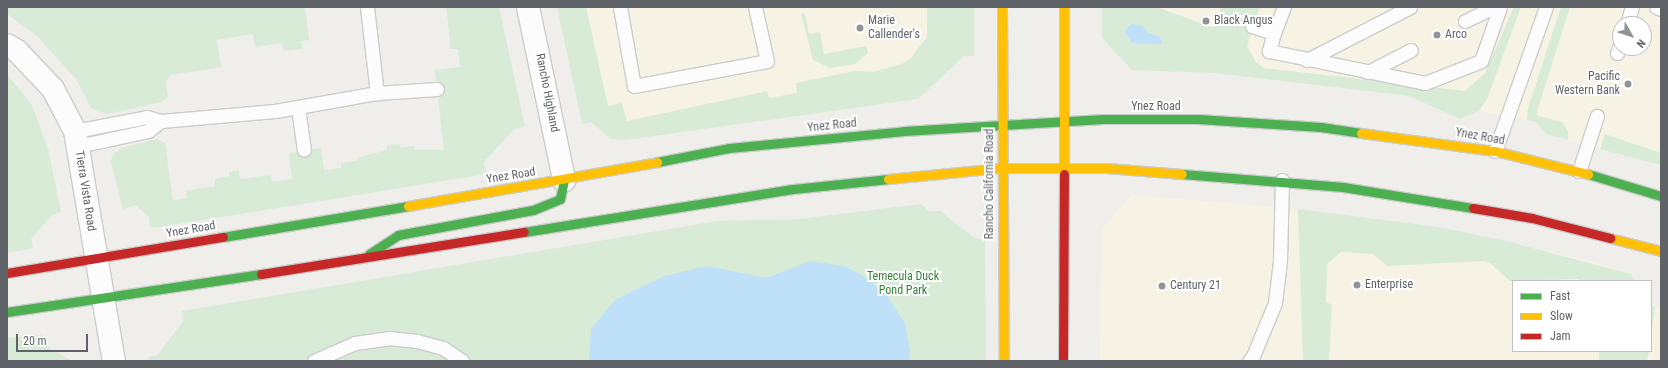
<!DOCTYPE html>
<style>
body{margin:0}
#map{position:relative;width:1668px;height:368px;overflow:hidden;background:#efeeea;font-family:"Roboto Condensed",sans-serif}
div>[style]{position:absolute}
.commercial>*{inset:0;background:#f7f3e4}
.green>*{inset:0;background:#d8ebd6}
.water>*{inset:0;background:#bfe0f9}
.roads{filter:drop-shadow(1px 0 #cbcccc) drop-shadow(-1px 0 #cbcccc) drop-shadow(0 1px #cbcccc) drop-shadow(0 -1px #cbcccc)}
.lane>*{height:13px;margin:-6.5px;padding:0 6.5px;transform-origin:6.5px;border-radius:6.5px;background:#fdfcfc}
.street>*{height:22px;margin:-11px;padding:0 11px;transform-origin:11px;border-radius:11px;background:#fdfcfc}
.fast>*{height:9px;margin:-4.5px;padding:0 4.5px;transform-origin:4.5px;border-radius:4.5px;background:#4caf50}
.slow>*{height:9px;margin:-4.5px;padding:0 4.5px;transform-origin:4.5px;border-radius:4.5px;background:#ffc107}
.jam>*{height:9px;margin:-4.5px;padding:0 4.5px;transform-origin:4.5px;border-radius:4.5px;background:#c62828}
.dots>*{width:11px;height:11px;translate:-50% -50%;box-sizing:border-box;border:2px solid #fff;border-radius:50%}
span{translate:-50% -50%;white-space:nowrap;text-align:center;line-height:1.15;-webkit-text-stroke:4px #fff;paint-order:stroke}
.poi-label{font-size:12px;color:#5f6368}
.left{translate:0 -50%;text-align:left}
.right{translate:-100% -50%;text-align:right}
.street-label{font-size:12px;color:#5f6368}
.park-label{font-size:12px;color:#348238}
.frame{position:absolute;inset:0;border:8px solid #5f6368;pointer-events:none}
.legend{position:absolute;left:1512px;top:280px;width:140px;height:72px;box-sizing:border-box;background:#fff;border:1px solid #bfc1c3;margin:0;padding:5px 7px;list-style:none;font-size:12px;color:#5f6368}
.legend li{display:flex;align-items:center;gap:8px;height:20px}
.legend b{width:20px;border:1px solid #bfc1c3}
.north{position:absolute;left:1612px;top:16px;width:40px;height:40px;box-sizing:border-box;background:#fff;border:1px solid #bfc1c3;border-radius:50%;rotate:129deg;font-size:11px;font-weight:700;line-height:16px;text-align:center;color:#5f6368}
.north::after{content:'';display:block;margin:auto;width:14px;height:18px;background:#919496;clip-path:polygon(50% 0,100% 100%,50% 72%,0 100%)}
.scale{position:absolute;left:16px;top:334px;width:72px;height:18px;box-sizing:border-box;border:2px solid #5f6368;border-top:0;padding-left:5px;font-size:12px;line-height:14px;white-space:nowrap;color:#5f6368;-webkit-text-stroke:3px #fff;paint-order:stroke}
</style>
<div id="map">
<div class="commercial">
<div style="clip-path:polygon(557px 7px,974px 7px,974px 56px,964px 56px,918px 99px,626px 140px,611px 139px,591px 122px,582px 124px)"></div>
<div style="clip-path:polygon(evenodd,1102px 7px,1661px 7px,1661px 165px,1546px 134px,1536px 122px,1480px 111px,1460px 119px,1409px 96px,1214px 73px,1132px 70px,1102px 38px,1102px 7px,1620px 24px,1644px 24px,1644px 48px,1620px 48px,1620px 24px)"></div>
<div style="clip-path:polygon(1132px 195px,1298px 209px,1439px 227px,1590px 261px,1631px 274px,1634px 281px,1513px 281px,1513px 351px,1651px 351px,1651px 306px,1661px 308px,1661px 361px,1100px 361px,1102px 228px)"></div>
</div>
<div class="green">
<div style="clip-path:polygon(7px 7px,305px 7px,309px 40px,301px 41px,302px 49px,284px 51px,282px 43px,255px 47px,253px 34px,217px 40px,221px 67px,171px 75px,165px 82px,168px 96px,162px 102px,107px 114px,91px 108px,76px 79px,37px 36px,7px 14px)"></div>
<div style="clip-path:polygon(446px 7px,499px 7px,525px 127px,514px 129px,484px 162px,487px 174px,160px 227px,150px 227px,149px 217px,135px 205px,123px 209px,111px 162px,112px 156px,121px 148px,157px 139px,165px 143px,173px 200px,187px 198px,186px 191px,215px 186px,215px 179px,229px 176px,229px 172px,239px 170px,240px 179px,271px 175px,272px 182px,292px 179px,289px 153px,321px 148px,324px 170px,341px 168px,341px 163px,358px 161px,357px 158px,387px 150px,387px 145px,400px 144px,400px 148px,414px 146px,414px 150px,444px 150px,435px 70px,460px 67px,458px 49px,451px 49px)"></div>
<div style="clip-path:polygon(557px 7px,586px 7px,608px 106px,622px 103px,627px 121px,767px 91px,769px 98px,797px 93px,796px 83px,855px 71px,873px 72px,902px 64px,910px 59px,927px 37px,927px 7px,974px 7px,974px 56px,964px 56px,918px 99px,626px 140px,611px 139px,591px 122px,582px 124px)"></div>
<div style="clip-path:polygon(1102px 7px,1157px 7px,1214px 28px,1221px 7px,1260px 7px,1247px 46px,1256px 62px,1264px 68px,1465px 91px,1485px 73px,1514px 7px,1521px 7px,1487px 99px,1479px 111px,1460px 119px,1409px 96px,1214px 73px,1132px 70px,1102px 38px)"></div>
<div style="clip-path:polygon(1561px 7px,1570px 7px,1536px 115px,1562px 122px,1568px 131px,1568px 140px,1546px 134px,1536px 122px,1527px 120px,1528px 108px)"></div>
<div style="clip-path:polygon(805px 13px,809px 34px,820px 32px,824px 54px,866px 46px,868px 53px,855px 64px,830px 68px,813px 60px,801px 14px)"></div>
<div style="clip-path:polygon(7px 74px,32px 105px,48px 148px,61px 212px,52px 215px,31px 239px,33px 248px,7px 253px)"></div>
<div style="clip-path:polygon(1605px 134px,1661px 153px,1661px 165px,1600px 149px)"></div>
<div style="clip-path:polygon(921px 204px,929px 211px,940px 211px,973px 237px,985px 240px,986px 361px,149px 361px,148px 357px,158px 355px,183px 321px,182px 311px,717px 221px,800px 219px)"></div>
<div style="clip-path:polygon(1298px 209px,1439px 227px,1506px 241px,1631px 274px,1634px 281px,1581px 281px,1578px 279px,1510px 281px,1490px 263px,1483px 261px,1387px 266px,1373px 254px,1341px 252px,1327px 264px,1326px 303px,1332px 304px,1329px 361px,1303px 361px)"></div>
<div style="clip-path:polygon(1651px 306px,1655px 307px,1651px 337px)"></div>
<div style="clip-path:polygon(42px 335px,44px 345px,72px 361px,7px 361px,7px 338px)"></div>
<div style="clip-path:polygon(1599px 351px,1649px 351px,1647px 361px,1606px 361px,1599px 360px)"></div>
</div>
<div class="water">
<div style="clip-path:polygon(1131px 24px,1141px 25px,1149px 33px,1160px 37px,1162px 44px,1132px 43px,1124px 31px)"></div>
<div style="clip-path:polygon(810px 261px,843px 266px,859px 273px,885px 293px,905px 323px,910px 352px,909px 361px,589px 361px,591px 329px,615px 300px,632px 291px,665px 276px,707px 266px,766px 278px)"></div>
</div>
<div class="roads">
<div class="lane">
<div style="left:367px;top:7px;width:87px;rotate:83.4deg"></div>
<div style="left:620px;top:7px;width:80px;rotate:80deg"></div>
<div style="left:634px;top:86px;width:135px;rotate:-10.6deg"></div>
<div style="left:767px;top:61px;width:55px;rotate:-102.5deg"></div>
<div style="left:1656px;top:7px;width:5px;rotate:22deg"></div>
<div style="left:1465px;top:21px;width:32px;rotate:-26deg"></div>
<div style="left:1627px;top:24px;width:18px;rotate:-74deg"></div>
<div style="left:1252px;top:26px;width:23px;rotate:18deg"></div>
<div style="left:1274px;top:33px;width:28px;rotate:-69deg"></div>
<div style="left:1274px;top:33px;width:19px;rotate:106deg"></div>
<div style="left:1269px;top:51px;width:159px;rotate:11.6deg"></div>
<div style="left:1425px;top:83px;width:60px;rotate:-21.4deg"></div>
<div style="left:1481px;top:61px;width:57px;rotate:-70.6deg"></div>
<div style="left:1617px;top:53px;width:9px;rotate:-69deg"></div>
<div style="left:1307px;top:60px;width:116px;rotate:-27.2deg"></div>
<div style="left:1368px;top:72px;width:48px;rotate:-27.1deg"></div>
<div style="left:298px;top:108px;width:42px;rotate:81.9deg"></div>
<div style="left:75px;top:131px;width:73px;rotate:-11deg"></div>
<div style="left:147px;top:117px;width:15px;rotate:16deg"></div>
<div style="left:161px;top:121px;width:114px;rotate:-5deg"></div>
<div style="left:275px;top:111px;width:104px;rotate:-10deg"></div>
<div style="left:377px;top:93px;width:60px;rotate:-3.8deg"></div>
<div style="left:78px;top:146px;width:72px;rotate:-12.1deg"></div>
<div style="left:148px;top:131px;width:16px;rotate:-38deg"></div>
<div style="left:1495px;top:151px;width:153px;rotate:-70.5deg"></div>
<div style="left:1579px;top:171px;width:58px;rotate:-71.9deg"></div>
<div style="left:314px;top:361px;width:45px;rotate:-23.7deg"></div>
<div style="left:355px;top:343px;width:34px;rotate:-8deg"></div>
<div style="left:389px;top:338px;width:28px;rotate:6deg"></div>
<div style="left:417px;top:341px;width:27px;rotate:15deg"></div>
<div style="left:443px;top:348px;width:23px;rotate:34deg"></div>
<div style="left:1249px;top:361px;width:6px;rotate:-51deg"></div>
<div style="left:1253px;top:356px;width:57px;rotate:-67.5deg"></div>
<div style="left:1275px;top:303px;width:42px;rotate:-83.2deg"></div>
<div style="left:1280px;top:261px;width:81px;rotate:-88.6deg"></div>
</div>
<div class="street">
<div style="left:528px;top:7px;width:177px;rotate:78.2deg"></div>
<div style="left:7px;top:45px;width:12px;rotate:31deg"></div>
<div style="left:17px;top:51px;width:52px;rotate:46.5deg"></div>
<div style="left:53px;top:89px;width:47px;rotate:62.4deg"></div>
<div style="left:75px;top:131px;width:233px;rotate:80.4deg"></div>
</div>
<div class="fast">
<div style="left:1002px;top:125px;width:101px;rotate:-3.4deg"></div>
<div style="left:1103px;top:119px;width:95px"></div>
<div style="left:1198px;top:119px;width:123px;rotate:3.7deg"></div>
<div style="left:1321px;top:127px;width:40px;rotate:8.5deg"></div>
<div style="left:657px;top:162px;width:73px;rotate:-11deg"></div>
<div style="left:729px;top:148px;width:176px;rotate:-5.5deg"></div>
<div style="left:904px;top:131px;width:98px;rotate:-3.5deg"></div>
<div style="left:1182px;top:174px;width:162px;rotate:4.6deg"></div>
<div style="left:1343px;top:187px;width:132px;rotate:9.2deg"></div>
<div style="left:1588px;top:174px;width:76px;rotate:16.8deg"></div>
<div style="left:524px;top:232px;width:272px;rotate:-9.1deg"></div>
<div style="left:793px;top:189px;width:96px;rotate:-6deg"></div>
<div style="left:223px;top:237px;width:188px;rotate:-9.5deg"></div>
<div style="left:369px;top:254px;width:35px;rotate:-33deg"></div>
<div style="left:398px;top:235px;width:137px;rotate:-10.5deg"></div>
<div style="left:533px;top:210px;width:29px;rotate:-22deg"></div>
<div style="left:560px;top:199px;width:19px;rotate:-78deg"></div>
<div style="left:7px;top:312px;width:257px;rotate:-8.5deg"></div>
</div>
<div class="slow">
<div style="left:1002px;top:7px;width:354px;rotate:89.7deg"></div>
<div style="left:1361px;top:133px;width:135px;rotate:7.7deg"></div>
<div style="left:1495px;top:151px;width:96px;rotate:13.9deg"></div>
<div style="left:1001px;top:168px;width:105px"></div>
<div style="left:1106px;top:168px;width:76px;rotate:4.5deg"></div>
<div style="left:1064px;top:174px;width:167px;rotate:-90deg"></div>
<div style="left:888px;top:179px;width:114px;rotate:-5.6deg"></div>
<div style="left:408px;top:206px;width:253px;rotate:-10deg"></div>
<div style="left:1610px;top:238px;width:53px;rotate:14.3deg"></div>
</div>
<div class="jam">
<div style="left:1473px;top:208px;width:60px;rotate:9.6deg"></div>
<div style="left:1532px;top:218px;width:81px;rotate:14.4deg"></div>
<div style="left:7px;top:273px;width:219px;rotate:-9.5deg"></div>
<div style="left:261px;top:274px;width:266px;rotate:-9.1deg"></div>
<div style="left:1063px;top:361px;width:187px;rotate:-89.7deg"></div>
</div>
</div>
<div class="dots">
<div style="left:1206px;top:21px;background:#919496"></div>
<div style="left:860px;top:28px;background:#919496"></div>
<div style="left:1437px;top:35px;background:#919496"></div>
<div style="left:1628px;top:84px;background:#919496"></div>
<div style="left:1357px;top:285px;background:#919496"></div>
<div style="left:1162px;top:286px;background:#919496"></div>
</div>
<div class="poi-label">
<span class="left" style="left:868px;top:28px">Marie<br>Callender's</span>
<span class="left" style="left:1214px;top:21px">Black Angus</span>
<span class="left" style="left:1445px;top:35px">Arco</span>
<span class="right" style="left:1620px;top:84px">Pacific<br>Western Bank</span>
<span class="left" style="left:1365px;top:285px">Enterprise</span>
<span class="left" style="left:1170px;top:286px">Century 21</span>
</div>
<div class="street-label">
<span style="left:547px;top:93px;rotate:79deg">Rancho Highland</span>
<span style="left:1156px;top:107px">Ynez Road</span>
<span style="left:832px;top:126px;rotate:-6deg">Ynez Road</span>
<span style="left:1480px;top:137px;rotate:10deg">Ynez Road</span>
<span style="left:511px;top:176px;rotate:-9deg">Ynez Road</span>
<span style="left:990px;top:184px;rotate:-90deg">Rancho California Road</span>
<span style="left:85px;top:191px;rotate:81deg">Tierra Vista Road</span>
<span style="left:191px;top:230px;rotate:-10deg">Ynez Road</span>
</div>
<div class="park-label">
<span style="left:903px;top:284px">Temecula Duck<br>Pond Park</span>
</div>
<div class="frame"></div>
<ul class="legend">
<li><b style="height:5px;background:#4caf50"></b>Fast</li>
<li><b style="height:5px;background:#ffc107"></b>Slow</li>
<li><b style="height:5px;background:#c62828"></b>Jam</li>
</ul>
<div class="north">N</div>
<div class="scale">20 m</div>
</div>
